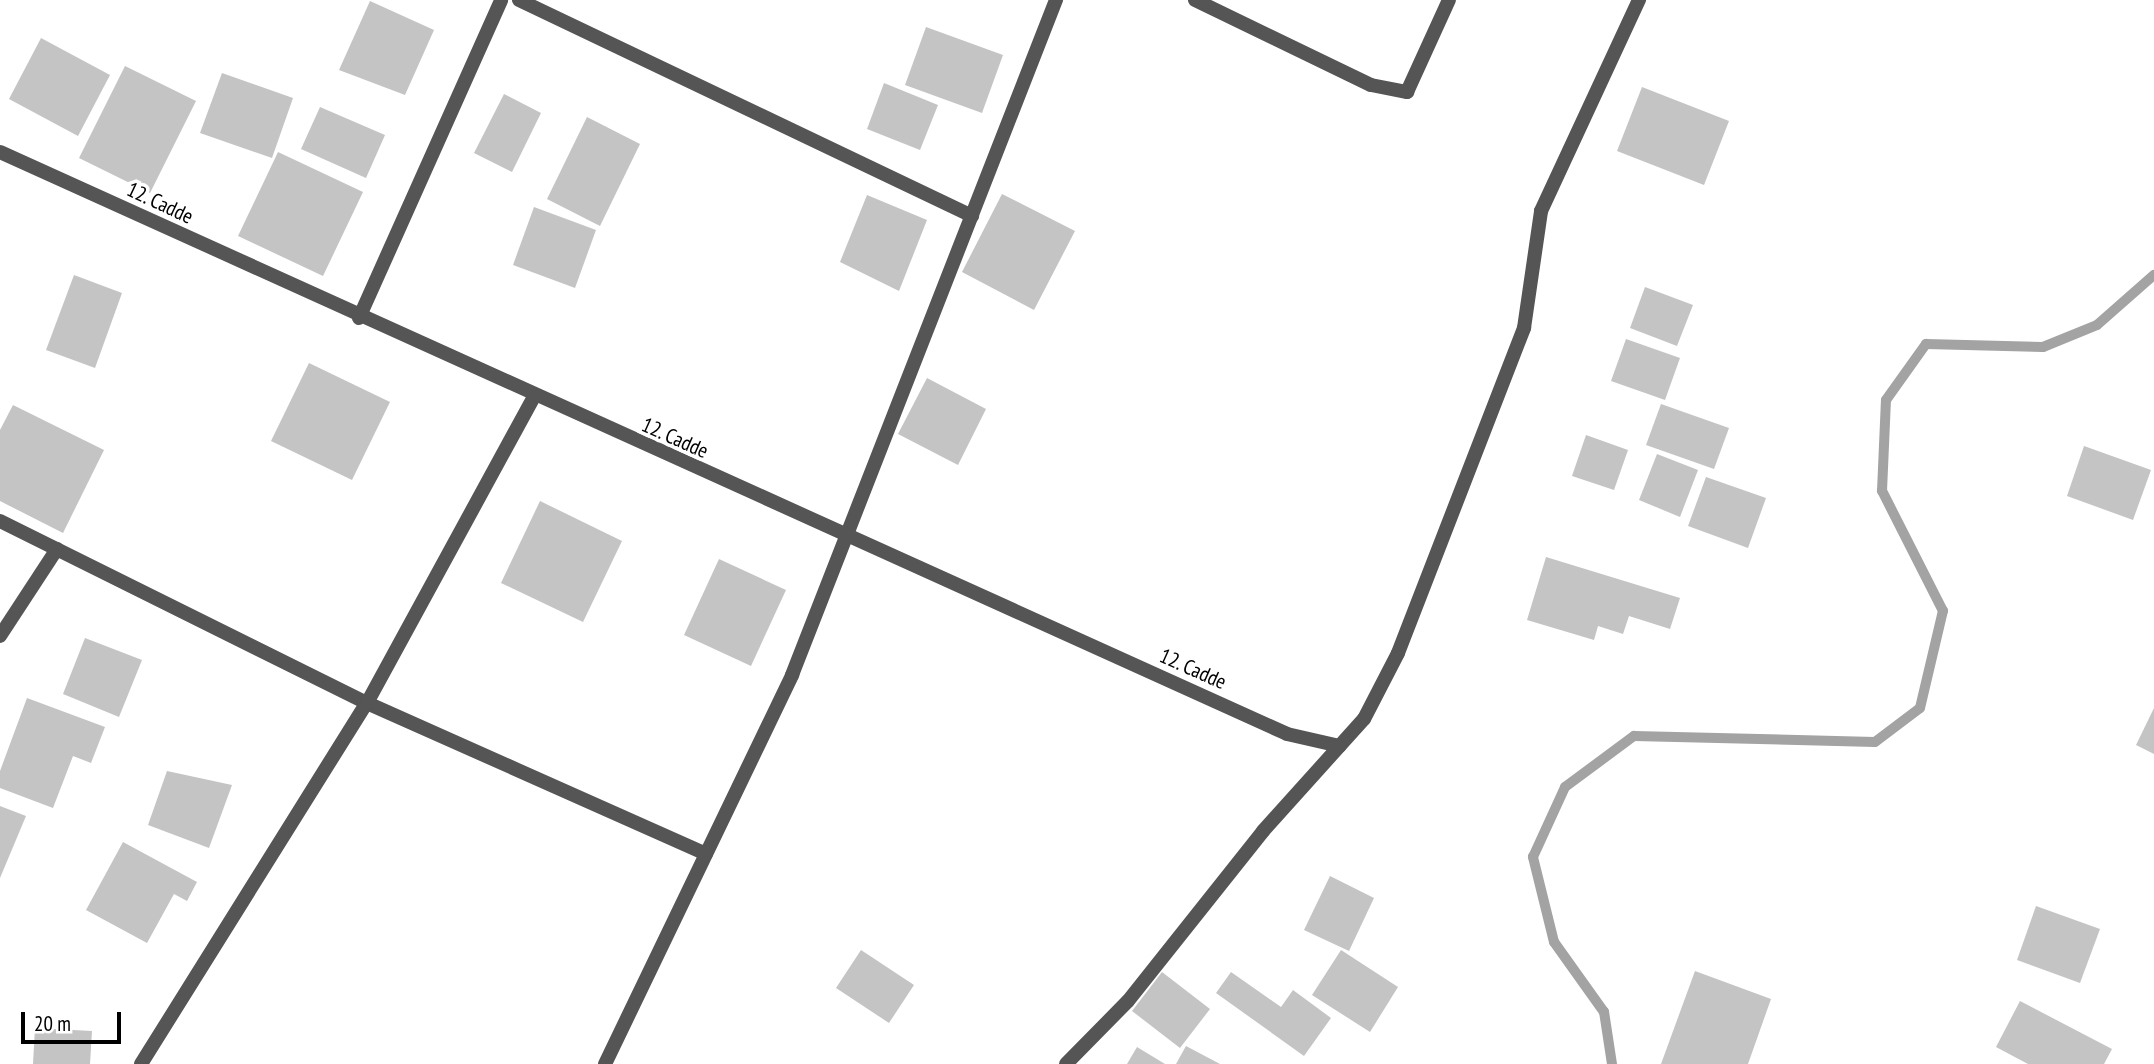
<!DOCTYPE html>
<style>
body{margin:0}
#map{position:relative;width:2154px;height:1064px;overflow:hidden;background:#fff;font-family:"PT Sans Narrow",sans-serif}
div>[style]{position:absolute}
.stream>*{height:10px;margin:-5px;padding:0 5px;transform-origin:5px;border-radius:5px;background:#a3a3a3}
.building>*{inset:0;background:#c4c4c4}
.minor>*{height:14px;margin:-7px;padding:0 7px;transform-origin:7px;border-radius:7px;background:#555}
.tertiary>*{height:14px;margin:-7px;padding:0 7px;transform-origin:7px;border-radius:7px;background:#555}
span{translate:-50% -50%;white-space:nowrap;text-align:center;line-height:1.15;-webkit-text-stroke:7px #fff;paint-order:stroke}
.street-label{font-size:21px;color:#000}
.scale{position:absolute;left:21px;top:1012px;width:100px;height:32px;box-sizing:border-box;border:4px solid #000;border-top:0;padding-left:9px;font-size:21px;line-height:24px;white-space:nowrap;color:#000;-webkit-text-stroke:5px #fff;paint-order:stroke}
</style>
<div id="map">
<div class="stream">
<div style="left:1612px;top:1064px;width:53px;rotate:-98.7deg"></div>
<div style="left:1604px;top:1012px;width:86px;rotate:-125.5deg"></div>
<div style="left:1554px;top:942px;width:88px;rotate:-103.9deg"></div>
<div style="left:1533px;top:857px;width:77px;rotate:-65.4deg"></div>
<div style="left:1565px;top:787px;width:86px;rotate:-36.5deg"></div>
<div style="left:1634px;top:736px;width:241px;rotate:1.4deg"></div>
<div style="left:1875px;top:742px;width:56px;rotate:-37.1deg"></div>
<div style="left:1920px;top:708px;width:100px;rotate:-76.7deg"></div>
<div style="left:1943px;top:611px;width:135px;rotate:-116.9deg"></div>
<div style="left:1882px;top:491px;width:91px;rotate:-87.5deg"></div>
<div style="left:1886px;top:400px;width:69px;rotate:-54.5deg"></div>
<div style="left:1926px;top:344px;width:117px;rotate:1.5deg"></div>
<div style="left:2043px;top:347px;width:58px;rotate:-22.2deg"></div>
<div style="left:2097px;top:325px;width:76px;rotate:-41.3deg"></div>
</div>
<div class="building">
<div style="clip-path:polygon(370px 1px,434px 30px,405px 95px,339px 70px)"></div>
<div style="clip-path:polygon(926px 27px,1003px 55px,982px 113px,905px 85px)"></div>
<div style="clip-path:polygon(41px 38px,110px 75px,78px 136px,9px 99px)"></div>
<div style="clip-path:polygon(125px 66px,196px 101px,150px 193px,79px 158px)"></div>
<div style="clip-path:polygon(222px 73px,293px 98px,272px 158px,200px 133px)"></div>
<div style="clip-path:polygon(884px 83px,938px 105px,920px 150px,867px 129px)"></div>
<div style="clip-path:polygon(1642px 87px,1729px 121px,1704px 185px,1617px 151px)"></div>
<div style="clip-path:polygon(504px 94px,541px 113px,512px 172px,474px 153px)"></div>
<div style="clip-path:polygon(320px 107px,385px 135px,366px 178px,301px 149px)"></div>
<div style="clip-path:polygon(587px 117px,640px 144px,600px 226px,547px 199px)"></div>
<div style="clip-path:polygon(278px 152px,363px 192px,323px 276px,238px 236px)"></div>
<div style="clip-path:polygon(1002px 194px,1075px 231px,1034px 310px,962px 272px)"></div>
<div style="clip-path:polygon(867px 195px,927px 220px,899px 291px,840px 262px)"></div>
<div style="clip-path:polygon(534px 207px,596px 230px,575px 288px,513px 265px)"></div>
<div style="clip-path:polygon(74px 275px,122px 293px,95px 368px,46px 350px)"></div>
<div style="clip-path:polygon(1645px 287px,1693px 305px,1677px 346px,1630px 328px)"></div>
<div style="clip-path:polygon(1626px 339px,1680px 358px,1665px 400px,1611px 381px)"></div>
<div style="clip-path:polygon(309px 363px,390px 402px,352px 480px,271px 441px)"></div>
<div style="clip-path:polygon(927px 378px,986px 409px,958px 465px,898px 434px)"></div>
<div style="clip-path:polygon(1661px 404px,1729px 428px,1714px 469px,1646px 445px)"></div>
<div style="clip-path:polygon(13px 405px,104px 450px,63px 533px,0 501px,0 430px)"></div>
<div style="clip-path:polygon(1586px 435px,1628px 450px,1614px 490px,1572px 476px)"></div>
<div style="clip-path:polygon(2084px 446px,2151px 470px,2133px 520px,2067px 496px)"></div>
<div style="clip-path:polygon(1657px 454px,1698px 470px,1680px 517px,1639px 500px)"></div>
<div style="clip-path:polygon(1706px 477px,1766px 498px,1748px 548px,1688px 526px)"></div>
<div style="clip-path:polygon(540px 501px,622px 541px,583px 622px,501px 583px)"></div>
<div style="clip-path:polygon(1546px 557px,1680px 598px,1670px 629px,1629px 616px,1623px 634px,1598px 626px,1594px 640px,1527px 620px)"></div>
<div style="clip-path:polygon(719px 559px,786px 590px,751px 666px,684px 635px)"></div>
<div style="clip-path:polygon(85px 638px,142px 660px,119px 717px,63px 694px)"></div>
<div style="clip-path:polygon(27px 698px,105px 727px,91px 763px,73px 756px,53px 808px,0 788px,0 771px)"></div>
<div style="clip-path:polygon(2154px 708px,2154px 754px,2136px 745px)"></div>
<div style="clip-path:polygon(167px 771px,232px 785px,209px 848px,148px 825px)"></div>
<div style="clip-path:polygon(0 806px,26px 816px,0 878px)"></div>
<div style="clip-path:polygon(123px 842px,197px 882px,187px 901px,174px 894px,147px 943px,86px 910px)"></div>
<div style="clip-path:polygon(1330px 876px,1374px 898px,1349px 951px,1304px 930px)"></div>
<div style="clip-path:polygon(2036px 906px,2100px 929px,2080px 983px,2017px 960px)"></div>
<div style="clip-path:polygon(861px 950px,914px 985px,889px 1023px,836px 988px)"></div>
<div style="clip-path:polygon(1341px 950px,1398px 987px,1370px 1032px,1312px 995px)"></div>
<div style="clip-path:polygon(1695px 971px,1771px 999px,1748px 1064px,1661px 1064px)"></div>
<div style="clip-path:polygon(1162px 972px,1210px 1009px,1180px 1048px,1132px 1011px)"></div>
<div style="clip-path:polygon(1231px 972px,1281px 1007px,1293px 990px,1331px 1018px,1304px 1056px,1216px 993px)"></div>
<div style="clip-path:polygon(2020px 1001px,2112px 1049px,2104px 1064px,2028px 1064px,1996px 1047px)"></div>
<div style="clip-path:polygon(35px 1028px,92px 1031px,90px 1064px,33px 1064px)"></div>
<div style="clip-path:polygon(1186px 1046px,1220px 1064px,1176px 1064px)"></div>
<div style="clip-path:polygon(1137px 1047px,1165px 1064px,1127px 1064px)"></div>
</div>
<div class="minor">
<div style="left:519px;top:0;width:502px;rotate:25.49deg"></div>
<div style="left:1195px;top:0;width:195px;rotate:25.8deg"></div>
<div style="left:1371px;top:85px;width:37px;rotate:11deg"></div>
<div style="left:1407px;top:92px;width:101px;rotate:-65.5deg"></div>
<div style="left:359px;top:318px;width:348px;rotate:-65.9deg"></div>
<div style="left:0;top:521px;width:410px;rotate:26.4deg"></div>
<div style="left:367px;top:703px;width:371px;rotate:24deg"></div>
<div style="left:0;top:636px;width:104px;rotate:-56.8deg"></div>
<div style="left:141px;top:1064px;width:426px;rotate:-58deg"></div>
<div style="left:367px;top:703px;width:347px;rotate:-61.4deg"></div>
<div style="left:605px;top:1064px;width:432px;rotate:-64.3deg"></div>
<div style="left:792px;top:675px;width:725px;rotate:-68.64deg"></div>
<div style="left:1066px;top:1064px;width:88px;rotate:-45.5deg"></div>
<div style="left:1128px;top:1001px;width:217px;rotate:-51.5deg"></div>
<div style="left:1263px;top:831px;width:151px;rotate:-48deg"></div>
<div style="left:1364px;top:719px;width:74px;rotate:-62.7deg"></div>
<div style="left:1398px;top:653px;width:349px;rotate:-68.8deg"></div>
<div style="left:1524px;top:328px;width:118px;rotate:-81.7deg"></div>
<div style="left:1541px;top:211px;width:233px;rotate:-65.1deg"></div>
</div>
<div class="tertiary">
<div style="left:0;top:152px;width:1412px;rotate:24.33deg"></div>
<div style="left:1287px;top:734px;width:54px;rotate:12.8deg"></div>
</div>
<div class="street-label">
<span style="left:160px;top:203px;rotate:25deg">12. Cadde</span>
<span style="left:675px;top:438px;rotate:24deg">12. Cadde</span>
<span style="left:1193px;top:669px;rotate:24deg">12. Cadde</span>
</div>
<div class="scale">20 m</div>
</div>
